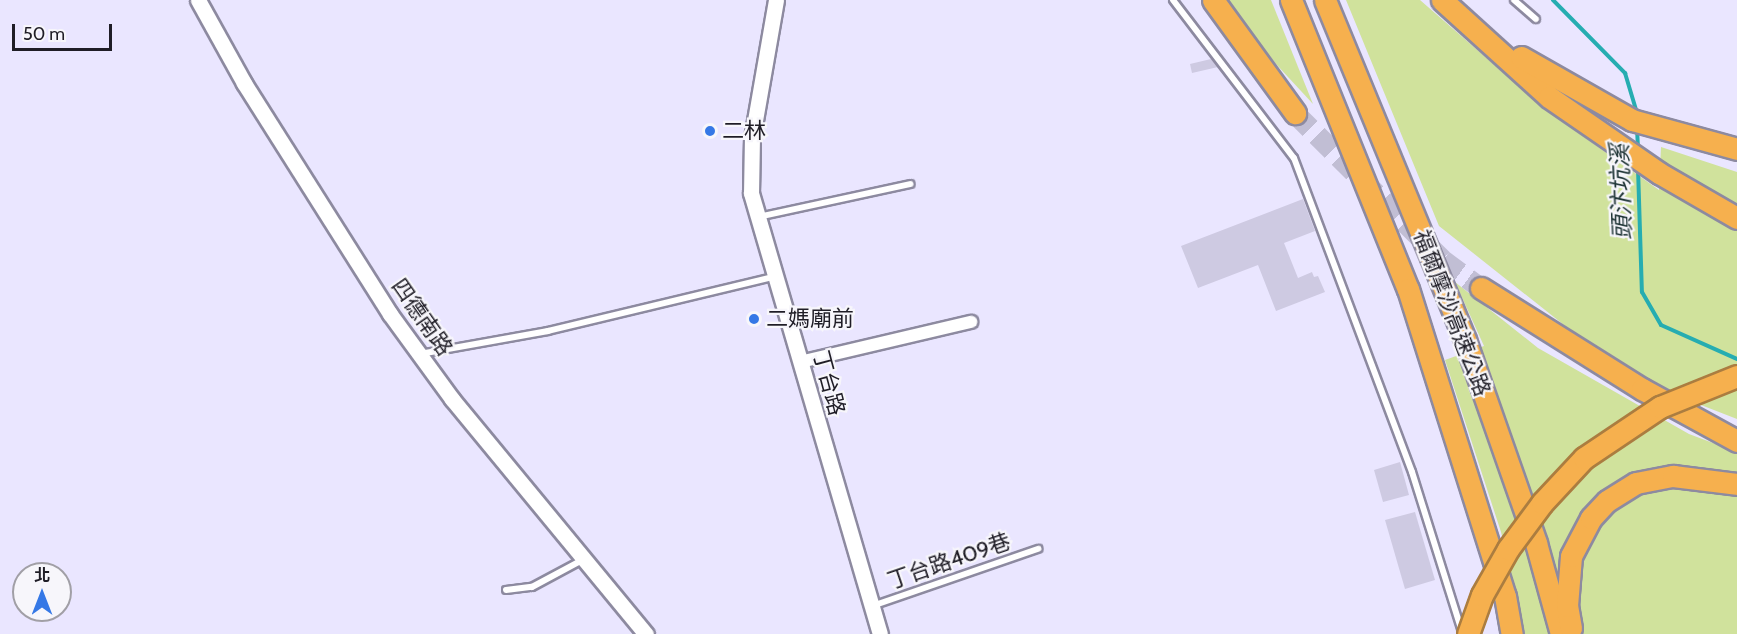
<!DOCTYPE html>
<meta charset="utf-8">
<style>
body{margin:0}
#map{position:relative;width:1737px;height:634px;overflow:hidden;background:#eae6ff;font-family:Cabin,"Noto Sans TC",sans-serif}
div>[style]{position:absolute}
.green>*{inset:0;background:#d0e29c}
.stream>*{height:4px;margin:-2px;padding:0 2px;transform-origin:2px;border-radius:2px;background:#26adb1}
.building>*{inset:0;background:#cecae2}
.motorway-tunnel>*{height:21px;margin-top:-10.5px;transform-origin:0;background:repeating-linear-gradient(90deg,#c1bed4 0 21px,transparent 0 31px)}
.roads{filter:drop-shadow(2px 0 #8d8aa0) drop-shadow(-2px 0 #8d8aa0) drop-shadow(0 2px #8d8aa0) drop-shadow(0 -2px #8d8aa0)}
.service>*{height:6px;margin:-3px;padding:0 3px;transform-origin:3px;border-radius:3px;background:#fff}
.minor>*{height:12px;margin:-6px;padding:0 6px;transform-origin:6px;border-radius:6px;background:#fff}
.tertiary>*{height:15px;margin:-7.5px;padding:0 7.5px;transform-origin:7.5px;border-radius:7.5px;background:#fff}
.motorway>*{height:21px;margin:-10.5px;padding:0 10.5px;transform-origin:10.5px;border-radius:10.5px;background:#f6b04e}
.bridges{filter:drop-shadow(2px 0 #ab7d40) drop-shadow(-2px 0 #ab7d40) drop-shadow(0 2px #ab7d40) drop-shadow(0 -2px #ab7d40)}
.motorway-bridge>*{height:21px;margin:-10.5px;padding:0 10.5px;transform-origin:10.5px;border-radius:10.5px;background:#f6b04e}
.dots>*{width:16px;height:16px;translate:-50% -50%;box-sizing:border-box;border:3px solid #f7f6fb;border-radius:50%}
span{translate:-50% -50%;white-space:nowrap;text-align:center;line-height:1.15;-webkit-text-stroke:4.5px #f7f6fb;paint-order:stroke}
.poi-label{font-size:22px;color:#1f1d26}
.left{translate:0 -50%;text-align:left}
.street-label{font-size:22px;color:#1f1d26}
.water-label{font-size:24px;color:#1d3334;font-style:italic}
.north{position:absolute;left:12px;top:562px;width:60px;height:60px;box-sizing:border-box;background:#f7f6fb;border:2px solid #a19fa6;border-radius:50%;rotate:0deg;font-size:16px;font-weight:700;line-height:24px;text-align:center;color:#1f1d26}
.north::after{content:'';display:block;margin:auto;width:21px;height:27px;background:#3578e6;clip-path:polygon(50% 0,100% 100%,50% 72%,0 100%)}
.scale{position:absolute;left:12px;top:24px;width:100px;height:27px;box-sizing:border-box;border:3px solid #1f1d26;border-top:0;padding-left:8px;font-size:18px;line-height:21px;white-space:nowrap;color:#1f1d26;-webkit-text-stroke:4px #f7f6fb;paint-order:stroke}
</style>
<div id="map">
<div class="green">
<div style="clip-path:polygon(1226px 0,1271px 0,1313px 104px,1276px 64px)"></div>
<div style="clip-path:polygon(1346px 0,1420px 0,1546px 110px,1659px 190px,1661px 147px,1737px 172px,1737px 419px,1665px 391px,1569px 329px,1439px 226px)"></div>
<div style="clip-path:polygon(1455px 282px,1538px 348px,1689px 434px,1737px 452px,1737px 634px,1525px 634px,1501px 532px,1445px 360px,1484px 346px)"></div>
</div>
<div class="stream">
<div style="left:1553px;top:0;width:103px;rotate:45.4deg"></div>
<div style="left:1625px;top:73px;width:42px;rotate:73.3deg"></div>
<div style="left:1637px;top:129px;width:20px;rotate:87deg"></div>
<div style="left:1638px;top:168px;width:124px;rotate:88.2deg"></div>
<div style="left:1642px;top:292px;width:38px;rotate:60deg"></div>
<div style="left:1661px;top:325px;width:83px;rotate:24.1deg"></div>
</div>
<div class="building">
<div style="clip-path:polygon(1211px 59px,1218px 67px,1192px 73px,1190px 64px)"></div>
<div style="clip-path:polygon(1303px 199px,1315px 231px,1284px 243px,1298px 278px,1312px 272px,1314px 277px,1318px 276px,1325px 292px,1276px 311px,1258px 265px,1198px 288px,1181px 246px)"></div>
<div style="clip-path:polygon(1400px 462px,1409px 495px,1383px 502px,1374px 470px)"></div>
<div style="clip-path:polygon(1415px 512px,1435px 580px,1405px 589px,1385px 520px)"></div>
</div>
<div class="motorway-tunnel">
<div style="left:1295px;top:113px;width:209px;rotate:44.8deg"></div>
<div style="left:1443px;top:260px;width:47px;rotate:36.4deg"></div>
</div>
<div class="roads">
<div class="service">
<div style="left:1173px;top:0;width:199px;rotate:52.6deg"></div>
<div style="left:1294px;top:158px;width:335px;rotate:69.4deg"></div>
<div style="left:1412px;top:472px;width:168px;rotate:72.6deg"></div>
<div style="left:1514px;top:0;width:29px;rotate:41deg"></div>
<div style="left:758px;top:217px;width:156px;rotate:-12.2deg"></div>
<div style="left:420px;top:354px;width:130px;rotate:-10.2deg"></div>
<div style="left:548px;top:331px;width:231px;rotate:-13.5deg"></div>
<div style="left:506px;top:590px;width:26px;rotate:-7deg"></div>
<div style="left:532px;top:587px;width:59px;rotate:-28.3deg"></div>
<div style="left:872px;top:606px;width:176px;rotate:-19deg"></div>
</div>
<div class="minor">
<div style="left:800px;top:362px;width:176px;rotate:-13.2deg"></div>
</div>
<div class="tertiary">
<div style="left:198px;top:0;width:95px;rotate:61deg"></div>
<div style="left:244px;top:83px;width:273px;rotate:57.7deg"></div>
<div style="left:390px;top:314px;width:105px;rotate:53.9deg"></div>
<div style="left:452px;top:399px;width:305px;rotate:50.5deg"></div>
<div style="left:776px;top:0;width:139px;rotate:99.9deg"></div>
<div style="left:752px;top:137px;width:56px;rotate:91deg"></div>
<div style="left:751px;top:193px;width:459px;rotate:73.7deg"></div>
</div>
<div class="motorway">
<div style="left:1213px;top:0;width:140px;rotate:54deg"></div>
<div style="left:1291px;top:0;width:312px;rotate:68deg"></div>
<div style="left:1408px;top:289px;width:322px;rotate:72.5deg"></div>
<div style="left:1505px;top:596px;width:39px;rotate:80deg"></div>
<div style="left:1325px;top:0;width:368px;rotate:67.6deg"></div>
<div style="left:1465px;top:340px;width:215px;rotate:70.7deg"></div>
<div style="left:1536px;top:543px;width:94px;rotate:74.6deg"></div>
<div style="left:1442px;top:0;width:144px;rotate:42.2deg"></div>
<div style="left:1549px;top:97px;width:134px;rotate:34.6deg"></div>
<div style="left:1659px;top:173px;width:90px;rotate:30deg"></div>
<div style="left:1521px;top:57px;width:128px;rotate:29.6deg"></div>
<div style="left:1632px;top:120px;width:109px;rotate:15.4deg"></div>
<div style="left:1481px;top:288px;width:190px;rotate:32.1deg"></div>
<div style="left:1642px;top:389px;width:108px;rotate:28.7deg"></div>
<div style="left:1571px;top:628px;width:22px;rotate:-100deg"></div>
<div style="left:1567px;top:606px;width:50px;rotate:-85.4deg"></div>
<div style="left:1571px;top:556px;width:43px;rotate:-62.2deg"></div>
<div style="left:1591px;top:518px;width:23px;rotate:-47deg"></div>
<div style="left:1607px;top:501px;width:34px;rotate:-32deg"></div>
<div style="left:1636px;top:483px;width:38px;rotate:-11deg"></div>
<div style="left:1673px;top:476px;width:64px;rotate:7.1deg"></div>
</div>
</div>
<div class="bridges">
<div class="motorway-bridge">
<div style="left:1468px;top:634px;width:41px;rotate:-70.3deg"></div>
<div style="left:1482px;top:595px;width:53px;rotate:-60.5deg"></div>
<div style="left:1508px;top:549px;width:57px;rotate:-53.5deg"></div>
<div style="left:1542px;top:503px;width:62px;rotate:-47deg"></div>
<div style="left:1584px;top:458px;width:92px;rotate:-33.9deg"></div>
<div style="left:1660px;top:407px;width:83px;rotate:-21.9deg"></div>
</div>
</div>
<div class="dots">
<div style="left:710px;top:131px;background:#3578e6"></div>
<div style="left:754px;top:319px;background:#3578e6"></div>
</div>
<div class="poi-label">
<span class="left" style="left:722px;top:131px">二林</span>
<span class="left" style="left:766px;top:319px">二媽廟前</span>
</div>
<div class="street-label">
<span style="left:1452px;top:313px;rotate:69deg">福爾摩沙高速公路</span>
<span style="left:422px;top:317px;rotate:55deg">四德南路</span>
<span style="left:829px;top:383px;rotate:75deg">丁台路</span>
<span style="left:949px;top:561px;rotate:-19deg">丁台路409巷</span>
</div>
<div class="water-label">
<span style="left:1621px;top:192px;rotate:-92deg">頭汴坑溪</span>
</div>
<div class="north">北</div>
<div class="scale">50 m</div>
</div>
